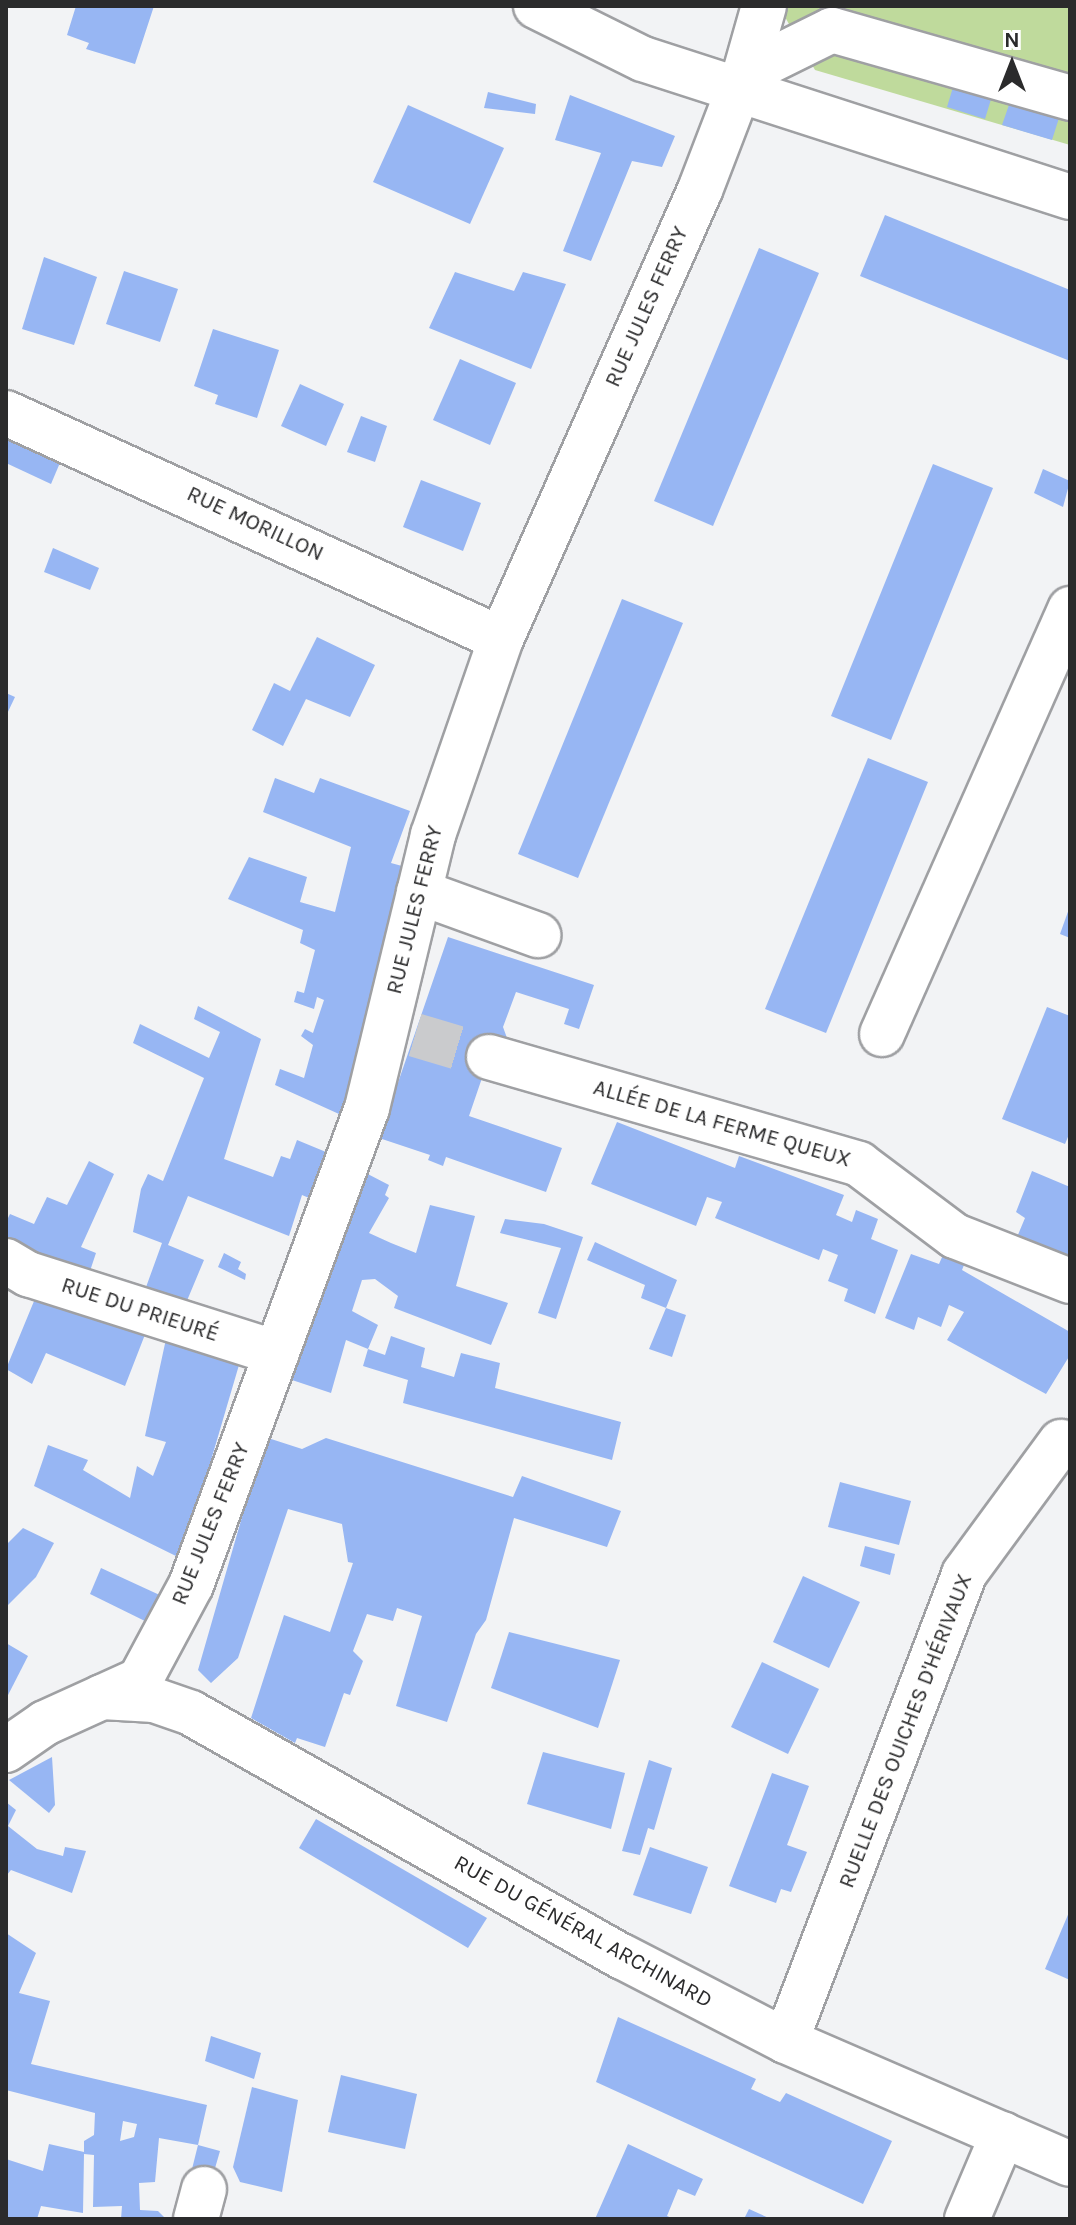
<!DOCTYPE html>
<meta charset="utf-8">
<style>
body{margin:0}
#map{position:relative;width:1076px;height:2225px;overflow:hidden;background:#f2f3f5;font-family:Karla,sans-serif}
div>[style]{position:absolute}
.green>*{inset:0;background:#bfda9c}
.building>*{inset:0;background:#97b6f3}
.minor-tunnel>*{height:44px;margin-top:-22px;transform-origin:0;background:repeating-linear-gradient(90deg,#cacbcd 0 44px,transparent 0 66px)}
.roads{filter:drop-shadow(2px 0 #9fa0a3) drop-shadow(-2px 0 #9fa0a3) drop-shadow(0 2px #9fa0a3) drop-shadow(0 -2px #9fa0a3)}
.minor>*{height:44px;margin:-22px;padding:0 22px;transform-origin:22px;border-radius:22px;background:#fff}
span{translate:-50% -50%;white-space:nowrap;text-align:center;line-height:1.15;-webkit-text-stroke:8px #fff;paint-order:stroke}
.street-label{font-size:22px;color:#2b2b2c}
.frame{position:absolute;inset:0;border:8px solid #2b2b2c;pointer-events:none}
.north{position:absolute;left:972px;top:24px;width:80px;height:80px;-webkit-text-stroke:6px #fff;paint-order:stroke;rotate:0deg;font-size:22px;font-weight:700;line-height:32px;text-align:center;color:#2b2b2c}
.north::after{content:'';display:block;margin:auto;width:28px;height:36px;background:#2b2b2c;clip-path:polygon(50% 0,100% 100%,50% 72%,0 100%)}
</style>
<div id="map">
<div class="green">
<div style="clip-path:polygon(788px 6px,1070px 6px,1070px 145px,815px 70px,785px 17px)"></div>
</div>
<div class="building">
<div style="clip-path:polygon(76px 6px,154px 6px,135px 64px,86px 49px,89px 43px,67px 35px)"></div>
<div style="clip-path:polygon(954px 84px,992px 96px,985px 119px,947px 107px)"></div>
<div style="clip-path:polygon(488px 92px,536px 104px,535px 114px,484px 108px)"></div>
<div style="clip-path:polygon(570px 95px,675px 136px,662px 167px,632px 161px,591px 261px,563px 251px,601px 153px,555px 140px)"></div>
<div style="clip-path:polygon(1010px 102px,1059px 118px,1052px 140px,1002px 125px)"></div>
<div style="clip-path:polygon(408px 105px,504px 148px,470px 224px,373px 182px)"></div>
<div style="clip-path:polygon(885px 215px,1070px 290px,1070px 361px,860px 276px)"></div>
<div style="clip-path:polygon(759px 248px,819px 273px,713px 526px,654px 501px)"></div>
<div style="clip-path:polygon(44px 257px,97px 277px,74px 345px,22px 329px)"></div>
<div style="clip-path:polygon(124px 271px,178px 289px,160px 342px,106px 324px)"></div>
<div style="clip-path:polygon(455px 272px,514px 291px,523px 272px,566px 284px,531px 369px,429px 328px)"></div>
<div style="clip-path:polygon(213px 329px,279px 350px,257px 418px,215px 404px,218px 395px,194px 386px)"></div>
<div style="clip-path:polygon(460px 359px,516px 383px,490px 445px,433px 420px)"></div>
<div style="clip-path:polygon(300px 384px,344px 404px,326px 446px,281px 426px)"></div>
<div style="clip-path:polygon(361px 416px,387px 426px,375px 462px,347px 452px)"></div>
<div style="clip-path:polygon(6px 432px,62px 458px,51px 484px,6px 463px)"></div>
<div style="clip-path:polygon(933px 464px,993px 488px,891px 740px,831px 716px)"></div>
<div style="clip-path:polygon(1043px 469px,1070px 481px,1063px 507px,1034px 493px)"></div>
<div style="clip-path:polygon(421px 480px,481px 503px,463px 551px,403px 527px)"></div>
<div style="clip-path:polygon(53px 548px,99px 568px,90px 590px,44px 572px)"></div>
<div style="clip-path:polygon(622px 599px,683px 623px,578px 878px,518px 854px)"></div>
<div style="clip-path:polygon(317px 637px,375px 665px,350px 717px,306px 699px,283px 746px,252px 730px,274px 683px,290px 691px)"></div>
<div style="clip-path:polygon(6px 693px,15px 697px,6px 716px)"></div>
<div style="clip-path:polygon(868px 758px,928px 782px,826px 1033px,765px 1009px)"></div>
<div style="clip-path:polygon(275px 778px,314px 793px,320px 778px,410px 811px,391px 863px,402px 866px,381px 957px,379px 1019px,339px 1114px,275px 1085px,280px 1069px,304px 1078px,313px 1045px,301px 1036px,305px 1029px,313px 1033px,324px 1000px,317px 997px,314px 1009px,294px 1002px,297px 991px,304px 993px,315px 950px,300px 943px,303px 930px,228px 899px,249px 857px,307px 877px,300px 902px,335px 912px,351px 847px,263px 812px)"></div>
<div style="clip-path:polygon(1070px 906px,1070px 938px,1060px 934px)"></div>
<div style="clip-path:polygon(448px 937px,594px 985px,579px 1029px,564px 1024px,569px 1009px,516px 992px,503px 1027px,507px 1038px,494px 1043px,469px 1116px,562px 1148px,546px 1192px,446px 1157px,443px 1166px,428px 1160px,430px 1155px,379px 1138px)"></div>
<div style="clip-path:polygon(198px 1006px,261px 1039px,224px 1159px,273px 1177px,281px 1156px,290px 1159px,297px 1140px,326px 1152px,309px 1198px,302px 1195px,289px 1236px,188px 1196px,168px 1245px,204px 1260px,181px 1315px,141px 1301px,162px 1243px,133px 1232px,141px 1189px,148px 1174px,163px 1181px,204px 1078px,133px 1043px,140px 1024px,209px 1058px,220px 1032px,194px 1019px)"></div>
<div style="clip-path:polygon(1047px 1007px,1070px 1016px,1070px 1132px,1065px 1144px,1002px 1119px)"></div>
<div style="clip-path:polygon(617px 1122px,735px 1168px,739px 1156px,844px 1195px,836px 1215px,852px 1222px,856px 1210px,878px 1219px,871px 1239px,898px 1250px,875px 1314px,844px 1301px,848px 1289px,828px 1281px,838px 1255px,823px 1249px,819px 1260px,715px 1218px,722px 1202px,707px 1197px,696px 1226px,591px 1184px)"></div>
<div style="clip-path:polygon(89px 1161px,114px 1174px,81px 1247px,96px 1253px,86px 1283px,6px 1248px,6px 1222px,10px 1214px,34px 1224px,47px 1197px,67px 1205px)"></div>
<div style="clip-path:polygon(360px 1170px,389px 1185px,385px 1195px,389px 1198px,369px 1233px,391px 1243px,416px 1253px,430px 1205px,475px 1216px,456px 1286px,508px 1303px,491px 1345px,394px 1308px,398px 1296px,375px 1279px,362px 1280px,352px 1311px,378px 1325px,368px 1349px,385px 1355px,391px 1336px,425px 1348px,421px 1367px,454px 1377px,461px 1353px,500px 1363px,495px 1388px,621px 1422px,612px 1460px,403px 1403px,408px 1380px,363px 1366px,368px 1349px,346px 1340px,331px 1393px,283px 1377px)"></div>
<div style="clip-path:polygon(1032px 1171px,1070px 1187px,1070px 1263px,1015px 1242px,1025px 1218px,1016px 1212px)"></div>
<div style="clip-path:polygon(505px 1219px,544px 1224px,583px 1237px,556px 1319px,538px 1313px,561px 1248px,500px 1233px)"></div>
<div style="clip-path:polygon(595px 1242px,677px 1280px,666px 1308px,686px 1315px,672px 1357px,649px 1349px,666px 1308px,641px 1298px,645px 1285px,587px 1260px)"></div>
<div style="clip-path:polygon(947px 1246px,968px 1255px,962px 1270px,1070px 1332px,1070px 1355px,1046px 1394px,947px 1340px,964px 1312px,949px 1305px,941px 1327px,918px 1317px,914px 1330px,885px 1318px,911px 1254px,939px 1264px)"></div>
<div style="clip-path:polygon(224px 1253px,241px 1262px,238px 1269px,246px 1274px,245px 1280px,218px 1267px)"></div>
<div style="clip-path:polygon(39px 1289px,146px 1332px,125px 1386px,46px 1353px,32px 1384px,6px 1369px)"></div>
<div style="clip-path:polygon(166px 1339px,239px 1365px,182px 1559px,34px 1486px,48px 1445px,88px 1460px,83px 1470px,130px 1498px,137px 1466px,153px 1476px,166px 1442px,145px 1436px)"></div>
<div style="clip-path:polygon(265px 1437px,302px 1449px,326px 1438px,513px 1497px,522px 1476px,621px 1511px,607px 1547px,514px 1518px,486px 1620px,476px 1634px,447px 1722px,396px 1706px,422px 1616px,397px 1608px,393px 1621px,367px 1614px,353px 1651px,363px 1661px,350px 1695px,344px 1693px,325px 1747px,297px 1738px,295px 1743px,251px 1718px,284px 1615px,330px 1632px,353px 1563px,348px 1562px,342px 1524px,288px 1509px,238px 1658px,211px 1683px,198px 1670px)"></div>
<div style="clip-path:polygon(840px 1482px,911px 1501px,899px 1545px,828px 1527px)"></div>
<div style="clip-path:polygon(23px 1528px,54px 1543px,36px 1577px,6px 1607px,6px 1545px)"></div>
<div style="clip-path:polygon(865px 1546px,895px 1554px,890px 1575px,860px 1566px)"></div>
<div style="clip-path:polygon(101px 1568px,164px 1597px,151px 1624px,90px 1594px)"></div>
<div style="clip-path:polygon(803px 1576px,860px 1602px,829px 1668px,773px 1642px)"></div>
<div style="clip-path:polygon(509px 1632px,620px 1660px,598px 1728px,491px 1688px)"></div>
<div style="clip-path:polygon(6px 1643px,28px 1656px,6px 1699px)"></div>
<div style="clip-path:polygon(762px 1662px,819px 1689px,788px 1754px,731px 1727px)"></div>
<div style="clip-path:polygon(543px 1752px,625px 1773px,611px 1829px,527px 1804px)"></div>
<div style="clip-path:polygon(52px 1757px,55px 1805px,49px 1813px,9px 1780px)"></div>
<div style="clip-path:polygon(649px 1760px,672px 1768px,654px 1830px,648px 1828px,640px 1855px,622px 1851px)"></div>
<div style="clip-path:polygon(772px 1773px,809px 1786px,787px 1845px,807px 1852px,791px 1892px,781px 1889px,776px 1903px,729px 1886px)"></div>
<div style="clip-path:polygon(6px 1802px,16px 1810px,8px 1826px,37px 1849px,63px 1856px,65px 1847px,86px 1851px,72px 1893px,11px 1870px,6px 1876px)"></div>
<div style="clip-path:polygon(316px 1819px,487px 1918px,468px 1948px,299px 1848px)"></div>
<div style="clip-path:polygon(650px 1847px,708px 1867px,691px 1914px,633px 1895px)"></div>
<div style="clip-path:polygon(1070px 1910px,1070px 1980px,1045px 1969px)"></div>
<div style="clip-path:polygon(evenodd,6px 1933px,36px 1953px,19px 1993px,50px 2001px,31px 2064px,207px 2105px,198px 2145px,159px 2138px,155px 2182px,139px 2183px,140px 2210px,158px 2211px,166px 2219px,121px 2219px,122px 2206px,93px 2207px,94px 2155px,84px 2154px,83px 2213px,41px 2206px,37px 2219px,6px 2219px,6px 2159px,43px 2171px,49px 2144px,84px 2152px,84px 2141px,94px 2135px,95px 2113px,6px 2090px,6px 1933px,123px 2121px,137px 2124px,134px 2137px,120px 2141px,123px 2121px)"></div>
<div style="clip-path:polygon(618px 2017px,756px 2079px,751px 2089px,780px 2102px,786px 2093px,892px 2141px,863px 2204px,596px 2082px)"></div>
<div style="clip-path:polygon(211px 2036px,261px 2053px,254px 2079px,205px 2061px)"></div>
<div style="clip-path:polygon(341px 2075px,417px 2094px,405px 2149px,328px 2132px)"></div>
<div style="clip-path:polygon(252px 2087px,298px 2100px,282px 2192px,240px 2182px,233px 2167px)"></div>
<div style="clip-path:polygon(628px 2144px,703px 2179px,695px 2196px,678px 2189px,667px 2216px,674px 2219px,595px 2219px)"></div>
<div style="clip-path:polygon(198px 2145px,220px 2151px,213px 2175px,192px 2169px)"></div>
<div style="clip-path:polygon(749px 2209px,771px 2219px,744px 2219px)"></div>
</div>
<div class="minor-tunnel">
<div style="left:415px;top:1035px;width:77px;rotate:16.6deg"></div>
</div>
<div class="roads">
<div class="minor">
<div style="left:536px;top:6px;width:119px;rotate:26.4deg"></div>
<div style="left:643px;top:59px;width:449px;rotate:17.9deg"></div>
<div style="left:745px;top:73px;width:97px;rotate:-26.3deg"></div>
<div style="left:832px;top:30px;width:248px;rotate:15.9deg"></div>
<div style="left:6px;top:413px;width:544px;rotate:24.54deg"></div>
<div style="left:419px;top:892px;width:127px;rotate:19.9deg"></div>
<div style="left:882px;top:1034px;width:465px;rotate:-66.1deg"></div>
<div style="left:489px;top:1057px;width:385px;rotate:16.1deg"></div>
<div style="left:859px;top:1164px;width:120px;rotate:36.9deg"></div>
<div style="left:955px;top:1236px;width:123px;rotate:21.4deg"></div>
<div style="left:6px;top:1261px;width:26px;rotate:31deg"></div>
<div style="left:28px;top:1274px;width:261px;rotate:17.6deg"></div>
<div style="left:102px;top:1697px;width:52px;rotate:3.3deg"></div>
<div style="left:154px;top:1700px;width:39px;rotate:19deg"></div>
<div style="left:191px;top:1713px;width:496px;rotate:29.5deg"></div>
<div style="left:623px;top:1957px;width:183px;rotate:27.3deg"></div>
<div style="left:786px;top:2041px;width:309px;rotate:23.4deg"></div>
<div style="left:6px;top:1750px;width:47px;rotate:-34.7deg"></div>
<div style="left:45px;top:1723px;width:104px;rotate:-24.4deg"></div>
<div style="left:140px;top:1680px;width:108px;rotate:-61.8deg"></div>
<div style="left:191px;top:1585px;width:508px;rotate:-69.75deg"></div>
<div style="left:367px;top:1108px;width:281px;rotate:-76.4deg"></div>
<div style="left:433px;top:835px;width:207px;rotate:-70.9deg"></div>
<div style="left:501px;top:639px;width:491px;rotate:-66.1deg"></div>
<div style="left:700px;top:190px;width:125px;rotate:-69deg"></div>
<div style="left:745px;top:73px;width:70px;rotate:-74.2deg"></div>
<div style="left:786px;top:2041px;width:500px;rotate:-69.1deg"></div>
<div style="left:964px;top:1574px;width:164px;rotate:-53.7deg"></div>
<div style="left:196px;top:2219px;width:31px;rotate:-75deg"></div>
<div style="left:967px;top:2219px;width:92px;rotate:-67deg"></div>
</div>
</div>
<div class="street-label">
<span style="left:647px;top:307px;rotate:-66deg">RUE JULES FERRY</span>
<span style="left:255px;top:524px;rotate:25deg">RUE MORILLON</span>
<span style="left:415px;top:910px;rotate:-76deg">RUE JULES FERRY</span>
<span style="left:722px;top:1124px;rotate:16deg">ALLÉE DE LA FERME QUEUX</span>
<span style="left:140px;top:1310px;rotate:18deg">RUE DU PRIEURÉ</span>
<span style="left:211px;top:1524px;rotate:-68deg">RUE JULES FERRY</span>
<span style="left:906px;top:1731px;rotate:-69deg">RUELLE DES OUICHES D'HÉRIVAUX</span>
<span style="left:583px;top:1932px;rotate:29deg">RUE DU GÉNÉRAL ARCHINARD</span>
</div>
<div class="frame"></div>
<div class="north">N</div>
</div>
